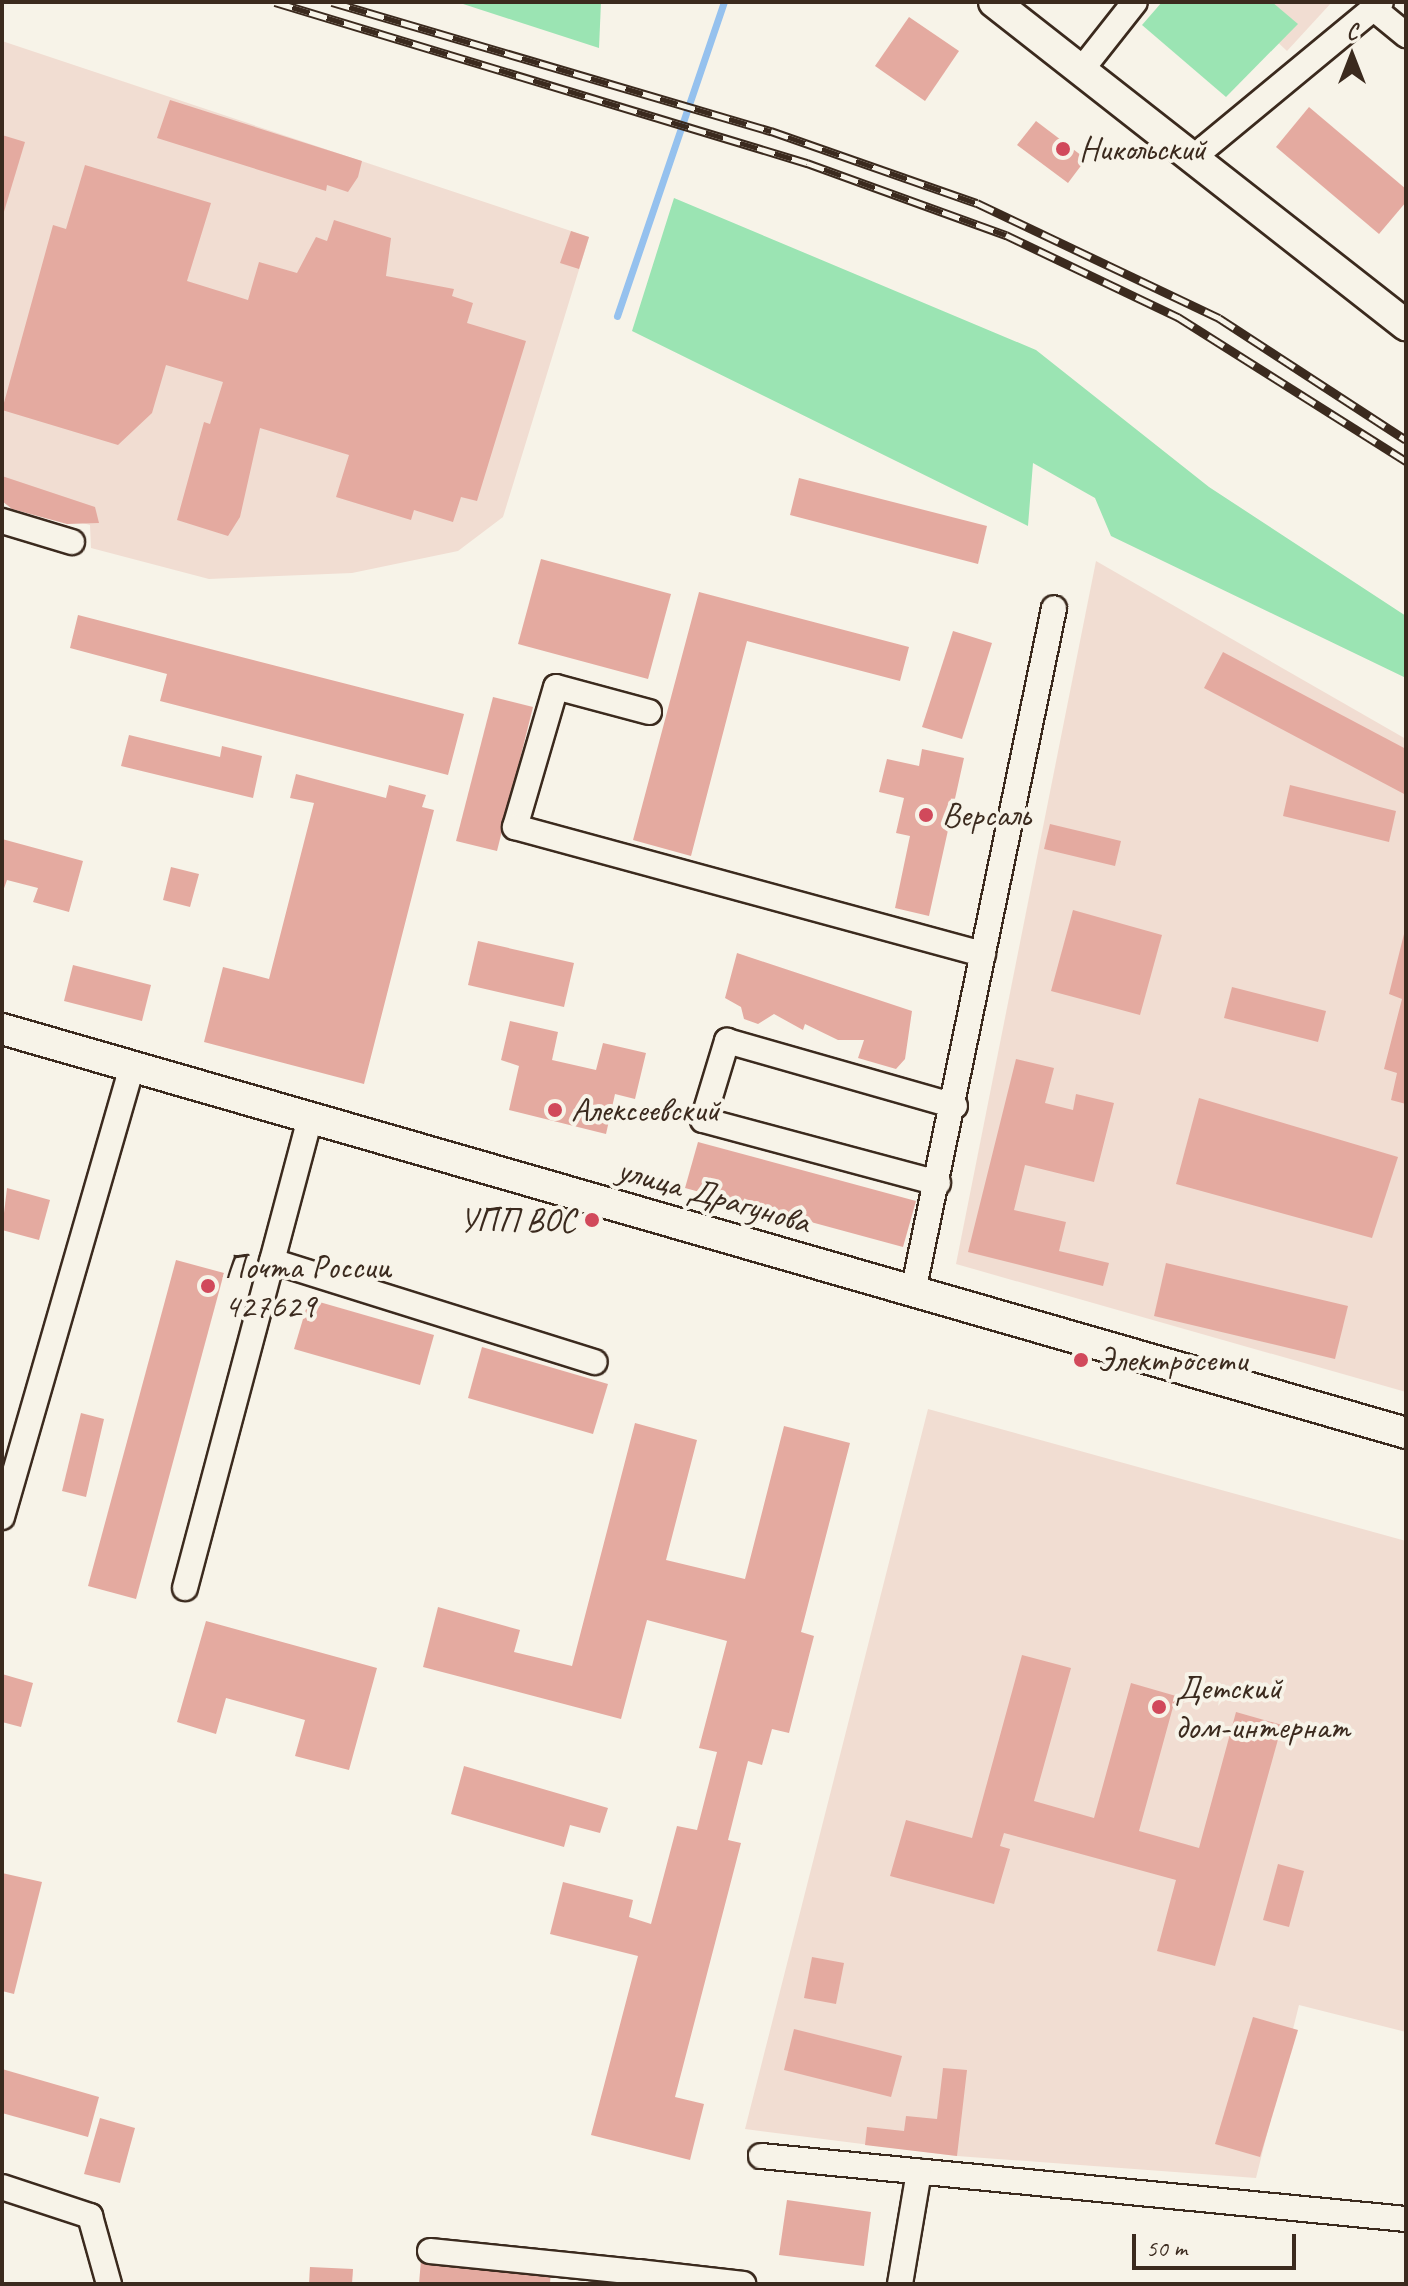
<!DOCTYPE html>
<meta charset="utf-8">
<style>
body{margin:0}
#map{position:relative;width:1408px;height:2286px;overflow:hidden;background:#f7f3e8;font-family:Caveat,sans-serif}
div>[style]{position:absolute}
.built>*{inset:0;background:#f1ddd2}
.green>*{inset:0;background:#9be4b3}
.stream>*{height:7px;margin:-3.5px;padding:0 3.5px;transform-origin:3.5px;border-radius:3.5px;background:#95c1ee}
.building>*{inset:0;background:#e4aaa0}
.roads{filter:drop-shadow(2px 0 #3b2a1e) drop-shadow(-2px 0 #3b2a1e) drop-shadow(0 2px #3b2a1e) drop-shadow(0 -2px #3b2a1e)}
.minor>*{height:24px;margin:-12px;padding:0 12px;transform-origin:12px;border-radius:12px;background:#f7f3e8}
.major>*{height:30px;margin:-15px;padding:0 15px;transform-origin:15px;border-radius:15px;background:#f7f3e8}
.rail>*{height:9px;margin-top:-4.5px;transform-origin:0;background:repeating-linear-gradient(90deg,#f7f3e8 0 18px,#3b2a1e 0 36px);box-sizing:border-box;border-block:2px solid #3b2a1e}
.dots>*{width:22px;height:22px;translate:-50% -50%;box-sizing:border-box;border:4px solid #f7f3e8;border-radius:50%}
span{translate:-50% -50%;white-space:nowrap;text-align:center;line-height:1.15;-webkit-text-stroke:8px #f7f3e8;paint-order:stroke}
.poi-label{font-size:34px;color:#3b2a1e}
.left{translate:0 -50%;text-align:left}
.right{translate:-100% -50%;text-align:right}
.street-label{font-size:34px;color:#3b2a1e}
.frame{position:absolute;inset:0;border:4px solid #3b2a1e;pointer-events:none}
.north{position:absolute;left:1312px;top:16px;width:80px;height:80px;-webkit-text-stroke:6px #f7f3e8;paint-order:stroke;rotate:0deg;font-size:22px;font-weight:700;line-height:32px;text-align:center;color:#3b2a1e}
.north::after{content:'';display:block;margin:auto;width:28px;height:36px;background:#3b2a1e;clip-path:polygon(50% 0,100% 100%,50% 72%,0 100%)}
.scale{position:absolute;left:1132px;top:2234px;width:164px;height:36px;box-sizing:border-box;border:4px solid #3b2a1e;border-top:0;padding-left:10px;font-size:24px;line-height:28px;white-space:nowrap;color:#3b2a1e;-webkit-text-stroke:6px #f7f3e8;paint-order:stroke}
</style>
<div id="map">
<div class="built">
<div style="clip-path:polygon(1235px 2px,1332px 2px,1287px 51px)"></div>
<div style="clip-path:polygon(2px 41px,589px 237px,503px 517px,458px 551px,352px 573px,209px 579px,91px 548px,90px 525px,2px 501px)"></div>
<div style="clip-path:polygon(1096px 561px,1406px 739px,1406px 1392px,956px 1264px)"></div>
<div style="clip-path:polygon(928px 1409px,1406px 1541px,1406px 2032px,1299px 2005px,1256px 2178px,957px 2156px,745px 2129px)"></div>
</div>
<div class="green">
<div style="clip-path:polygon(457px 2px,601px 2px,599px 48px)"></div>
<div style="clip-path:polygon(1162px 2px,1272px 2px,1298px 24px,1226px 97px,1142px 25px)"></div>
<div style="clip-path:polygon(674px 198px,1036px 350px,1209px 487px,1406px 616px,1406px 678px,1111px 536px,1095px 498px,1033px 463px,1028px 526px,632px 331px)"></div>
</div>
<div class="stream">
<div style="left:617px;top:316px;width:332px;rotate:-71.2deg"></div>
</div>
<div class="building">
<div style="clip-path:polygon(909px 17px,959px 51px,925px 101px,875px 66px)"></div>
<div style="clip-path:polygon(170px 100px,362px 161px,358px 177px,348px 192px,327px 185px,326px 191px,157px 138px)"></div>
<div style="clip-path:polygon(1309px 107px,1406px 189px,1406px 202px,1379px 234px,1276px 147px)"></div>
<div style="clip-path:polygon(1036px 121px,1086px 159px,1068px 183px,1017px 145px)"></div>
<div style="clip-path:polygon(2px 135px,25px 142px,3px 215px,2px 215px)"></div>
<div style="clip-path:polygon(85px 165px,211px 203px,187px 281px,248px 300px,259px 262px,297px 273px,316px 237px,327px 241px,334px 220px,391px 238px,386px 276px,454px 289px,452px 296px,473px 303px,467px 323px,526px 341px,477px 501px,461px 497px,453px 522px,414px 510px,411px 520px,336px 497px,349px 455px,260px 428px,240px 517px,228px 536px,177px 520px,204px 422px,210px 424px,223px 382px,166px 365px,152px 413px,118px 445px,2px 410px,53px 225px,66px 229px)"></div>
<div style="clip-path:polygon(571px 231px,589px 237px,579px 269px,560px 263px)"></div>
<div style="clip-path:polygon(2px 476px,95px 507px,99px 523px,67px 524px,12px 509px,2px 501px)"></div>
<div style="clip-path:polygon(799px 478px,987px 526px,978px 564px,790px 515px)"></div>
<div style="clip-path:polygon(541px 559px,671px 594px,648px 679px,518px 644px)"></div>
<div style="clip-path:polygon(699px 592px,909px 647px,900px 681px,747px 641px,691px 856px,633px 840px)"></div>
<div style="clip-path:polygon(78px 615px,464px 714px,448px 775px,160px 701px,167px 674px,70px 648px)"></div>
<div style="clip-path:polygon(953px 631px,992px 643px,962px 739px,922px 727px)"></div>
<div style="clip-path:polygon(1223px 652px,1406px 749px,1406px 795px,1204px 688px)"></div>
<div style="clip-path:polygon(493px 697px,533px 707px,497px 851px,456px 841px)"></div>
<div style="clip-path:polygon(129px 735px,220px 757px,222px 746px,262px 756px,253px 798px,121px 766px)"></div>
<div style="clip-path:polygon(922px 749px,964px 758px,929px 916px,895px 908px,910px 836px,896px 833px,904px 798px,879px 792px,887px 759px,919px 766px)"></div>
<div style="clip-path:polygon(296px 774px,386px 798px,389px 785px,426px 795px,422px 807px,434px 810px,364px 1084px,204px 1042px,223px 967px,269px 979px,314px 803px,290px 798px)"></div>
<div style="clip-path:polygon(1290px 785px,1396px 811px,1389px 842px,1283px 816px)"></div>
<div style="clip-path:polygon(1050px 824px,1121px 841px,1115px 866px,1044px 849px)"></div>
<div style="clip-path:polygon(2px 839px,83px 861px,69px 912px,33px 902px,38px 888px,7px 880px,2px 894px)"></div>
<div style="clip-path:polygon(171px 867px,199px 874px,190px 907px,163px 900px)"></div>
<div style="clip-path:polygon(1073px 910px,1162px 935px,1140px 1015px,1051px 991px)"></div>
<div style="clip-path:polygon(1405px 930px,1406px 930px,1406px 1104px,1391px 1100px,1397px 1073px,1384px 1069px,1402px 999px,1389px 994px)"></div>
<div style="clip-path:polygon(478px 941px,574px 963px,564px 1007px,468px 985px)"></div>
<div style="clip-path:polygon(737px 953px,912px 1011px,905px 1059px,896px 1069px,858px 1058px,864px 1040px,838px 1040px,805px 1024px,803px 1030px,774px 1014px,758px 1024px,744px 1019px,741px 1007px,725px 998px)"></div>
<div style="clip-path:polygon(73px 965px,151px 985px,142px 1021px,64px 1001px)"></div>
<div style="clip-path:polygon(1232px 987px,1326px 1011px,1318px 1042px,1224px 1018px)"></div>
<div style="clip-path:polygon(510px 1021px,558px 1032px,552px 1060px,596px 1070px,603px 1043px,646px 1053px,635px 1099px,615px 1094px,606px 1134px,509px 1110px,519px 1066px,501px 1060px)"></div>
<div style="clip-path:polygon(1016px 1059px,1054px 1068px,1045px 1103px,1073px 1110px,1076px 1094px,1114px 1103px,1094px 1182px,1025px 1165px,1014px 1210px,1066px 1222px,1059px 1251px,1109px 1263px,1103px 1286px,968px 1252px)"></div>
<div style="clip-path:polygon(1199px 1098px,1398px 1157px,1372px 1238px,1176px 1184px)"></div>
<div style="clip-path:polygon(698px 1142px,916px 1201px,903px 1247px,685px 1188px)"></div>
<div style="clip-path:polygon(7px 1188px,50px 1200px,39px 1240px,2px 1230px)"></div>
<div style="clip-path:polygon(176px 1260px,224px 1273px,136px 1599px,88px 1586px)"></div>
<div style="clip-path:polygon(1166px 1263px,1348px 1306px,1335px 1359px,1154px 1316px)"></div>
<div style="clip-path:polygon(309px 1299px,434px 1335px,420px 1385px,294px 1349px)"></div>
<div style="clip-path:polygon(482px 1347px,608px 1384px,593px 1434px,468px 1398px)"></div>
<div style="clip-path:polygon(81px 1413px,104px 1419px,86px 1497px,62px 1491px)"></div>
<div style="clip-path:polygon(635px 1423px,697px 1440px,666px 1560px,745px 1579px,784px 1426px,850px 1443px,801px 1632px,814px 1636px,789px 1733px,772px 1729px,762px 1765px,748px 1761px,728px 1840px,741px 1843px,675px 2097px,704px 2104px,690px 2160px,591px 2135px,638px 1956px,550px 1934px,563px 1882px,633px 1900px,629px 1917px,651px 1924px,677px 1826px,697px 1830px,717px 1752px,699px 1748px,727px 1641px,647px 1620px,621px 1719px,423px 1667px,438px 1607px,520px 1630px,514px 1652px,572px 1666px)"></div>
<div style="clip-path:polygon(206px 1621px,377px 1668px,349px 1770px,295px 1756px,305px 1720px,226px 1698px,216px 1734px,177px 1722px)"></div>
<div style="clip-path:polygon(1022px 1655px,1071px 1668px,1034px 1801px,1094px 1818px,1131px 1683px,1176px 1696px,1139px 1831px,1199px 1848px,1236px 1712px,1282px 1725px,1215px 1966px,1157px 1951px,1176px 1880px,1004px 1833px,1000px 1846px,1010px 1849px,994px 1904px,890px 1876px,906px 1820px,972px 1838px)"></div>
<div style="clip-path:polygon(2px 1674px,33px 1683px,21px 1727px,2px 1722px)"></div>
<div style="clip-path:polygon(464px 1766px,608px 1808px,600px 1833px,570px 1825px,564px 1847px,451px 1814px)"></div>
<div style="clip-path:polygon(1278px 1864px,1304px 1871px,1289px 1927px,1263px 1920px)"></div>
<div style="clip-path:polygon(2px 1873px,42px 1882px,14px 1994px,2px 1991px)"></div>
<div style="clip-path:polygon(812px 1957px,844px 1963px,836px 2004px,804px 1998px)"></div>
<div style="clip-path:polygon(1253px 2017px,1298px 2030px,1260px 2157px,1215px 2144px)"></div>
<div style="clip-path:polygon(794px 2029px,902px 2056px,891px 2097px,784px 2070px)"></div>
<div style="clip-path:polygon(943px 2068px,967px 2070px,957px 2156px,865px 2145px,867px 2127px,904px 2131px,906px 2116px,937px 2119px)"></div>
<div style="clip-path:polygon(2px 2069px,99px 2097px,88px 2137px,2px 2113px)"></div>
<div style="clip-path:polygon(100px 2118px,135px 2128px,120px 2183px,84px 2174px)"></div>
<div style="clip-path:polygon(787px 2200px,871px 2212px,864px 2266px,779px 2255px)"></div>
<div style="clip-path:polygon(421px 2260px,551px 2268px,550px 2284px,419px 2284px)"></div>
<div style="clip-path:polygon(310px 2267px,353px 2269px,352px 2284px,309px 2284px)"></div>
</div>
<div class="roads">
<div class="minor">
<div style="left:1373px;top:8px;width:43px;rotate:39.3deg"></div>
<div style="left:1082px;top:69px;width:85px;rotate:-51.7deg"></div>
<div style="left:1195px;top:156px;width:241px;rotate:-39.6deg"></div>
<div style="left:2px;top:521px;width:73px;rotate:16.7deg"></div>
<div style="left:649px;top:712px;width:96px;rotate:-165deg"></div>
<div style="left:556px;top:687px;width:146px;rotate:106.3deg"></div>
<div style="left:515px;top:827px;width:485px;rotate:15.2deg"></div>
<div style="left:938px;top:1183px;width:243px;rotate:-165deg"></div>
<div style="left:703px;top:1120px;width:83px;rotate:-73.1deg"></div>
<div style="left:727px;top:1041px;width:237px;rotate:15.9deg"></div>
<div style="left:272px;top:1261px;width:338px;rotate:17.4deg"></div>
<div style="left:913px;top:1292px;width:698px;rotate:-78.35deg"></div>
<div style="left:2px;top:1517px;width:468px;rotate:-73.9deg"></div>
<div style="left:185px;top:1588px;width:486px;rotate:-75.1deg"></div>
<div style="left:761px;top:2156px;width:648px;rotate:5.58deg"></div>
<div style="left:2px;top:2187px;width:93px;rotate:18.2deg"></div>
<div style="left:90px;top:2216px;width:71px;rotate:74.4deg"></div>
<div style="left:430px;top:2251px;width:209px;rotate:5.8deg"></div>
<div style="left:636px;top:2284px;width:12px;rotate:-81deg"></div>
<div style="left:638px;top:2272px;width:106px;rotate:6.5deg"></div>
<div style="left:900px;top:2284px;width:114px;rotate:-80.4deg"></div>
</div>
<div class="major">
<div style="left:994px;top:2px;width:524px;rotate:38.1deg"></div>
<div style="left:2px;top:1029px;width:1461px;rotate:16.05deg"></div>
</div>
</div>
<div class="rail">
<div style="left:275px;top:2px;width:556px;rotate:16.84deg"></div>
<div style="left:807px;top:163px;width:212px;rotate:19.9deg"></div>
<div style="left:1006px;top:235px;width:191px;rotate:25.5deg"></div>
<div style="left:1178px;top:317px;width:270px;rotate:32.3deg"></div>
<div style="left:332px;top:2px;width:458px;rotate:16.4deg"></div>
<div style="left:771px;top:131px;width:218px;rotate:19.3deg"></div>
<div style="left:977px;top:203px;width:268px;rotate:25.4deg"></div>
<div style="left:1219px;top:318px;width:223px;rotate:33.1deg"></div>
</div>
<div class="dots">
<div style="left:1063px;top:149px;background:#d1495b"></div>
<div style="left:926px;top:815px;background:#d1495b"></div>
<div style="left:555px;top:1110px;background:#d1495b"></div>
<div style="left:592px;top:1220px;background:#d1495b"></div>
<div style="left:208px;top:1286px;background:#d1495b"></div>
<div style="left:1081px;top:1360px;background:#d1495b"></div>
<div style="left:1159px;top:1707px;background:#d1495b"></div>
</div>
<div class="poi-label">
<span class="left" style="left:1079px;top:149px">Никольский</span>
<span class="left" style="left:942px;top:815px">Версаль</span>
<span class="left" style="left:571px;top:1110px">Алексеевский</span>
<span class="right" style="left:576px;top:1220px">УПП ВОС</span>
<span class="left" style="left:224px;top:1286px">Почта России<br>427629</span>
<span class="left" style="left:1097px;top:1360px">Электросети</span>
<span class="left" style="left:1175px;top:1707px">Детский<br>дом-интернат</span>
</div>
<div class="street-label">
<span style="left:714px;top:1195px;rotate:16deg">улица Драгунова</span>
</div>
<div class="frame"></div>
<div class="north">С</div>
<div class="scale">50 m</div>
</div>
